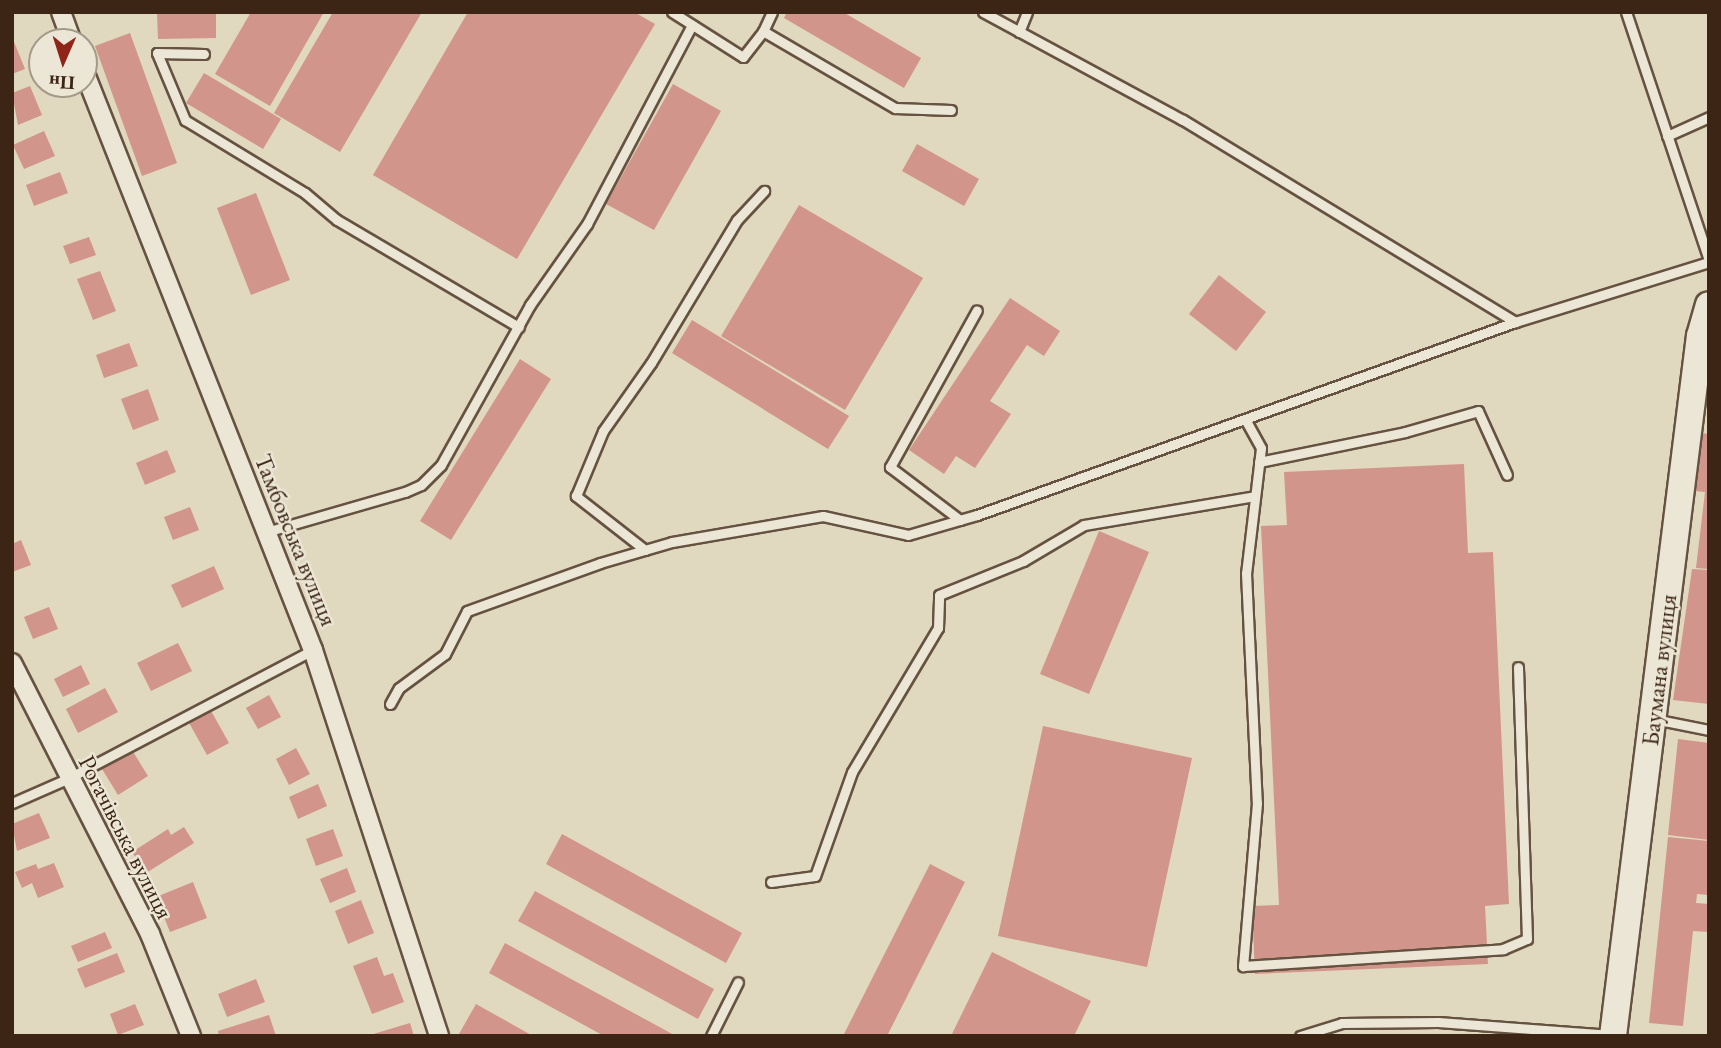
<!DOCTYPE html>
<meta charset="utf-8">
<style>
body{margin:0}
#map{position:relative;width:1721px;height:1048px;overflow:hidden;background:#e0d8bf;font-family:"EB Garamond",serif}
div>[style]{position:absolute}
.building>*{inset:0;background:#d2958b}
.roads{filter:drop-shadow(2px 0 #665240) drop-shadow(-2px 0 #665240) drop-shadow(0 2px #665240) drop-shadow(0 -2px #665240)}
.service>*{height:9px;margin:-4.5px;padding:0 4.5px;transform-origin:4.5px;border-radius:4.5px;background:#ebe6d5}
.minor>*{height:18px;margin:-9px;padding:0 9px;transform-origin:9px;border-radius:9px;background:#ebe6d5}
.secondary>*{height:26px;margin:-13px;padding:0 13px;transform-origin:13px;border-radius:13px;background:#ebe6d5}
span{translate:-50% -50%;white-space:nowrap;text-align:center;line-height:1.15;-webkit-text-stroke:5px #ebe6d5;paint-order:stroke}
.street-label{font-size:24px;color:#3d2515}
.frame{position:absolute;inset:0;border:14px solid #3d2515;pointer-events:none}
.north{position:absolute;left:28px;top:28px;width:70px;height:70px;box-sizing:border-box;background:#ebe6d5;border:2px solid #a59988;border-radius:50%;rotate:183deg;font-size:19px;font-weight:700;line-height:28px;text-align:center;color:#3d2515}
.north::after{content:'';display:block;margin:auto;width:24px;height:32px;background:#8f2418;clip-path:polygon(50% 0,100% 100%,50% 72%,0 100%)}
</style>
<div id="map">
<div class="building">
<div style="clip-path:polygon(157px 12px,216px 12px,216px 38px,158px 39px)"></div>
<div style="clip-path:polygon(251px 12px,324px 12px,270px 106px,215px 74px)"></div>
<div style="clip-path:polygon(333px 12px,422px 12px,340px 152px,274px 113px)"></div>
<div style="clip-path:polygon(468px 12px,634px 12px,655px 24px,517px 259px,373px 175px)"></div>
<div style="clip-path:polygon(787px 12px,843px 12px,921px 58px,904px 88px,784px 18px)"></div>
<div style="clip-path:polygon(130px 33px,177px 163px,142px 176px,95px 46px)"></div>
<div style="clip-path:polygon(12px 37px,25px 69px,12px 74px)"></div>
<div style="clip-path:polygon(204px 73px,281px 119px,263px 149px,186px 103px)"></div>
<div style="clip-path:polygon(673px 84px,721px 111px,654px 230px,606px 204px)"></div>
<div style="clip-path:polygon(30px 86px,42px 115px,18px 125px,12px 93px)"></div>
<div style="clip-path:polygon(44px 131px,55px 156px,24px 169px,13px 145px)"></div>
<div style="clip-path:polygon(917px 144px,979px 179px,964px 206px,902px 171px)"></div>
<div style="clip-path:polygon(60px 172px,68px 193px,34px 206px,26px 185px)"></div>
<div style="clip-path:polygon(256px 193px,290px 280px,251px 295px,217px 208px)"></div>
<div style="clip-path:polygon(799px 205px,923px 278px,845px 410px,721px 336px)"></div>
<div style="clip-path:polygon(89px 237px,96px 255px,70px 264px,63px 246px)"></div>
<div style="clip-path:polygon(100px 271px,116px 311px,93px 320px,77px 279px)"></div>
<div style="clip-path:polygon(1219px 275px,1266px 312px,1236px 351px,1189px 314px)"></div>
<div style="clip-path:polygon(1010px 298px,1060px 331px,1044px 356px,1027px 345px,990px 401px,1011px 414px,975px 468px,956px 456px,944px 474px,909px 450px)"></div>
<div style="clip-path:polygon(692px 320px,849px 416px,828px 449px,672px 353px)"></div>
<div style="clip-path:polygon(129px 343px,138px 366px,104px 378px,96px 355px)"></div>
<div style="clip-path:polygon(520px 359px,551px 379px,451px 540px,420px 521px)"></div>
<div style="clip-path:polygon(148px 389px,159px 420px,133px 430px,121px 399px)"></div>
<div style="clip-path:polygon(1702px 433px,1709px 434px,1709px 569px,1696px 568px,1705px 492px,1694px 491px)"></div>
<div style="clip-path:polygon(167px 450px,176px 472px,145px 485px,136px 463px)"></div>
<div style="clip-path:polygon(1464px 464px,1468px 553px,1493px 552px,1509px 904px,1485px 906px,1488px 964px,1255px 974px,1252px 906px,1279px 905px,1261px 526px,1287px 525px,1284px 472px)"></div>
<div style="clip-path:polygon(190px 507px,199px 530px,173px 540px,164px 517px)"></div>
<div style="clip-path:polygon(1099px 531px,1149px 552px,1089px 694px,1040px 674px)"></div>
<div style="clip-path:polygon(21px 540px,31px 565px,12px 572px,12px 544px)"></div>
<div style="clip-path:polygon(214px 566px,224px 589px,182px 608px,171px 585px)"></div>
<div style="clip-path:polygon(1692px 569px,1709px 570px,1709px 704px,1673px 700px)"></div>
<div style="clip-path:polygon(49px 607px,58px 629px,33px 639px,24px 617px)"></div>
<div style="clip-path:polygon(178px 643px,192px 671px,151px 691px,137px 663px)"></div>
<div style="clip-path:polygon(81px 665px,90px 684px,63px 697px,54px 679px)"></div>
<div style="clip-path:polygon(105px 688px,118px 712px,78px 733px,66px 709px)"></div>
<div style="clip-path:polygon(269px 695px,281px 717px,258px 729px,246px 708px)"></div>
<div style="clip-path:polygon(210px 709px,229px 743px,207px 755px,188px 721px)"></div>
<div style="clip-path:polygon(1043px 726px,1192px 758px,1147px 967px,998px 936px)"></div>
<div style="clip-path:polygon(1678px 739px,1709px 743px,1709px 840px,1668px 835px)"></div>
<div style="clip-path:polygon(296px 748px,310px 774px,289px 785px,276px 759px)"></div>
<div style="clip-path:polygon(132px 750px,148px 776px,118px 795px,102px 769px)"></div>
<div style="clip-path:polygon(318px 784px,327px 806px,298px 819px,289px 797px)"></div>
<div style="clip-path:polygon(39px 813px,50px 838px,17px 851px,12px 824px)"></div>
<div style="clip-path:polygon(184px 827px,194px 843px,146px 873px,132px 852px,168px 829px,171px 835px)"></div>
<div style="clip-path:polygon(333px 829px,343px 856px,316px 866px,306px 839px)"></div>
<div style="clip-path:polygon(562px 834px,742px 933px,726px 963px,546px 864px)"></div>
<div style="clip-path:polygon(1668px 837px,1709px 841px,1709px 895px,1697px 894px,1696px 903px,1709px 904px,1709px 932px,1693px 931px,1683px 1026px,1649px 1023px)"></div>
<div style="clip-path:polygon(54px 863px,64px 887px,38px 898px,32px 883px,22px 888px,15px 872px,36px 864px,38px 869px)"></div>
<div style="clip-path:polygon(930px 864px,965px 882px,887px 1036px,843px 1036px)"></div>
<div style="clip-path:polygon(347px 868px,356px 892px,330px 903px,320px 879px)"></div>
<div style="clip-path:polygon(193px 882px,207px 918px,170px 932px,156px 897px)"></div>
<div style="clip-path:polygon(535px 891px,714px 989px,698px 1019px,518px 921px)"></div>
<div style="clip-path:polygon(361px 900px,374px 933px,348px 944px,335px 911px)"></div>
<div style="clip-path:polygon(105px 932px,112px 948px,78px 962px,71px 946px)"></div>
<div style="clip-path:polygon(505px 943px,676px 1036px,604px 1036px,489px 973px)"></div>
<div style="clip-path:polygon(992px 952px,1091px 1001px,1074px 1036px,951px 1036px)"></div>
<div style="clip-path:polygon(117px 953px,125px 972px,85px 988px,77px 969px)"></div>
<div style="clip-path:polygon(377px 957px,384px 976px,393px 973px,404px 1002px,372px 1014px,353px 966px)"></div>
<div style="clip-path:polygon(256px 979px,265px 1002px,227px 1017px,218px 994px)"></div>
<div style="clip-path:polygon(135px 1004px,144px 1025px,118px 1035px,110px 1014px)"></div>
<div style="clip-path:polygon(476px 1004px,533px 1036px,459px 1034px)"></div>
<div style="clip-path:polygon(269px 1015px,276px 1036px,219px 1036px,218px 1031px)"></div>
<div style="clip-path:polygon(410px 1023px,414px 1036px,370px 1036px,370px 1035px)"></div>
</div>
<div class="roads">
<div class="service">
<div style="left:672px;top:12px;width:84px;rotate:32.4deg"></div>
<div style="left:743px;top:57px;width:33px;rotate:-52deg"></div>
<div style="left:772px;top:12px;width:21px;rotate:115deg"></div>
<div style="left:763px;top:31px;width:153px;rotate:30.3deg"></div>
<div style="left:895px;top:108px;width:56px;rotate:2deg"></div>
<div style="left:983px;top:12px;width:227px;rotate:28.4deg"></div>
<div style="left:1183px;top:120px;width:389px;rotate:31.3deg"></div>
<div style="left:1626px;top:12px;width:262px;rotate:71.5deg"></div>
<div style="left:1019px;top:32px;width:22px;rotate:-68deg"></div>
<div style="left:204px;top:54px;width:47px;rotate:-178.8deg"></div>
<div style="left:157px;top:53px;width:73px;rotate:67.3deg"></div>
<div style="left:185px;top:120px;width:140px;rotate:31.3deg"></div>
<div style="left:305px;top:193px;width:42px;rotate:40.2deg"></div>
<div style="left:337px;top:220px;width:211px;rotate:30.5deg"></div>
<div style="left:1667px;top:136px;width:46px;rotate:-24.3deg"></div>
<div style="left:1245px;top:419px;width:33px;rotate:61deg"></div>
<div style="left:1261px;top:448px;width:126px;rotate:96.8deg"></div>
<div style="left:1246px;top:573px;width:230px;rotate:87.3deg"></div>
<div style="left:1257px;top:803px;width:164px;rotate:94.9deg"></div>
<div style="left:1243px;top:966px;width:261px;rotate:-3.7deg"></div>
<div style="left:1503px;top:949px;width:26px;rotate:-23deg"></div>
<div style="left:1527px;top:939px;width:272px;rotate:-91.9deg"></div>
<div style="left:1259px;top:462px;width:149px;rotate:-11.6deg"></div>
<div style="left:1405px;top:432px;width:76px;rotate:-16deg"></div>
<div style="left:1478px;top:411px;width:70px;rotate:65.6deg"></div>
<div style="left:960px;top:520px;width:88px;rotate:-142.9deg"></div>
<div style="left:890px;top:467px;width:179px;rotate:-61deg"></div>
<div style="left:266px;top:532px;width:145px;rotate:-16.1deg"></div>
<div style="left:405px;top:492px;width:17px;rotate:-24deg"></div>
<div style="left:421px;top:485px;width:28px;rotate:-45deg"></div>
<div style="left:441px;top:465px;width:183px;rotate:-60.9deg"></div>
<div style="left:530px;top:305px;width:99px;rotate:-54.9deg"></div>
<div style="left:587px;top:224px;width:225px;rotate:-62.2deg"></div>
<div style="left:645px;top:550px;width:88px;rotate:-142deg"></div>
<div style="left:576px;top:496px;width:70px;rotate:-67.4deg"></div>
<div style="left:603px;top:431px;width:83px;rotate:-54.8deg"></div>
<div style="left:651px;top:363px;width:167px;rotate:-59deg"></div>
<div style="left:737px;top:220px;width:40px;rotate:-47deg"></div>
<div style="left:390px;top:704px;width:18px;rotate:-61deg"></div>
<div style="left:399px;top:688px;width:57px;rotate:-36.5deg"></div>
<div style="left:445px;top:654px;width:48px;rotate:-62.9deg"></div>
<div style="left:467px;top:611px;width:141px;rotate:-19.8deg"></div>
<div style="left:600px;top:563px;width:75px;rotate:-16.3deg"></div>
<div style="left:672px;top:542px;width:153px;rotate:-9.8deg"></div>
<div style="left:823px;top:516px;width:87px;rotate:12.6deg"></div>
<div style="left:908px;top:535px;width:72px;rotate:-16.2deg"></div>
<div style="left:977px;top:515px;width:572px;rotate:-19.73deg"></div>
<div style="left:1515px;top:322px;width:203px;rotate:-17.2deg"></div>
<div style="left:1654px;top:719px;width:56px;rotate:11.3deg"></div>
<div style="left:12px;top:803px;width:60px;rotate:-23.6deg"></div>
<div style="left:67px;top:779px;width:278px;rotate:-27.7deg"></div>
<div style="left:771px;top:882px;width:44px;rotate:-7.8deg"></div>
<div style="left:815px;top:876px;width:110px;rotate:-70.4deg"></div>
<div style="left:852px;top:772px;width:168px;rotate:-59.2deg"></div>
<div style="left:938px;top:628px;width:33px;rotate:-88deg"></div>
<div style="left:939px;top:595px;width:91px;rotate:-22deg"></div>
<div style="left:1023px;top:561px;width:71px;rotate:-30.5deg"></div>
<div style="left:1084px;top:525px;width:173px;rotate:-9.6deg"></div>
<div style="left:711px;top:1036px;width:60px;rotate:-63.4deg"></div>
<div style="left:1300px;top:1036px;width:44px;rotate:-17.2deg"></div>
<div style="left:1342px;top:1023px;width:96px;rotate:-0.6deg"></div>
<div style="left:1438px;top:1022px;width:174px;rotate:4.3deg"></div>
</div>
<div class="minor">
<div style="left:61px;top:12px;width:32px;rotate:70deg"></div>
<div style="left:84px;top:71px;width:623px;rotate:68.42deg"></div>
<div style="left:313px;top:650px;width:406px;rotate:71.9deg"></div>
<div style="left:12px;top:663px;width:304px;rotate:63deg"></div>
<div style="left:150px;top:934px;width:110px;rotate:68.1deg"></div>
</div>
<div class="secondary">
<div style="left:1613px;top:1036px;width:705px;rotate:-82.92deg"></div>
<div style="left:1700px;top:336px;width:32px;rotate:-74deg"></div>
</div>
</div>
<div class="street-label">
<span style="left:296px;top:540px;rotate:68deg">Тамбовська вулиця</span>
<span style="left:1659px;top:670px;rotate:-83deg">Баумана вулиця</span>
<span style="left:126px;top:837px;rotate:63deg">Рогачівська вулиця</span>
</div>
<div class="frame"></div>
<div class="north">Пн</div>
</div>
